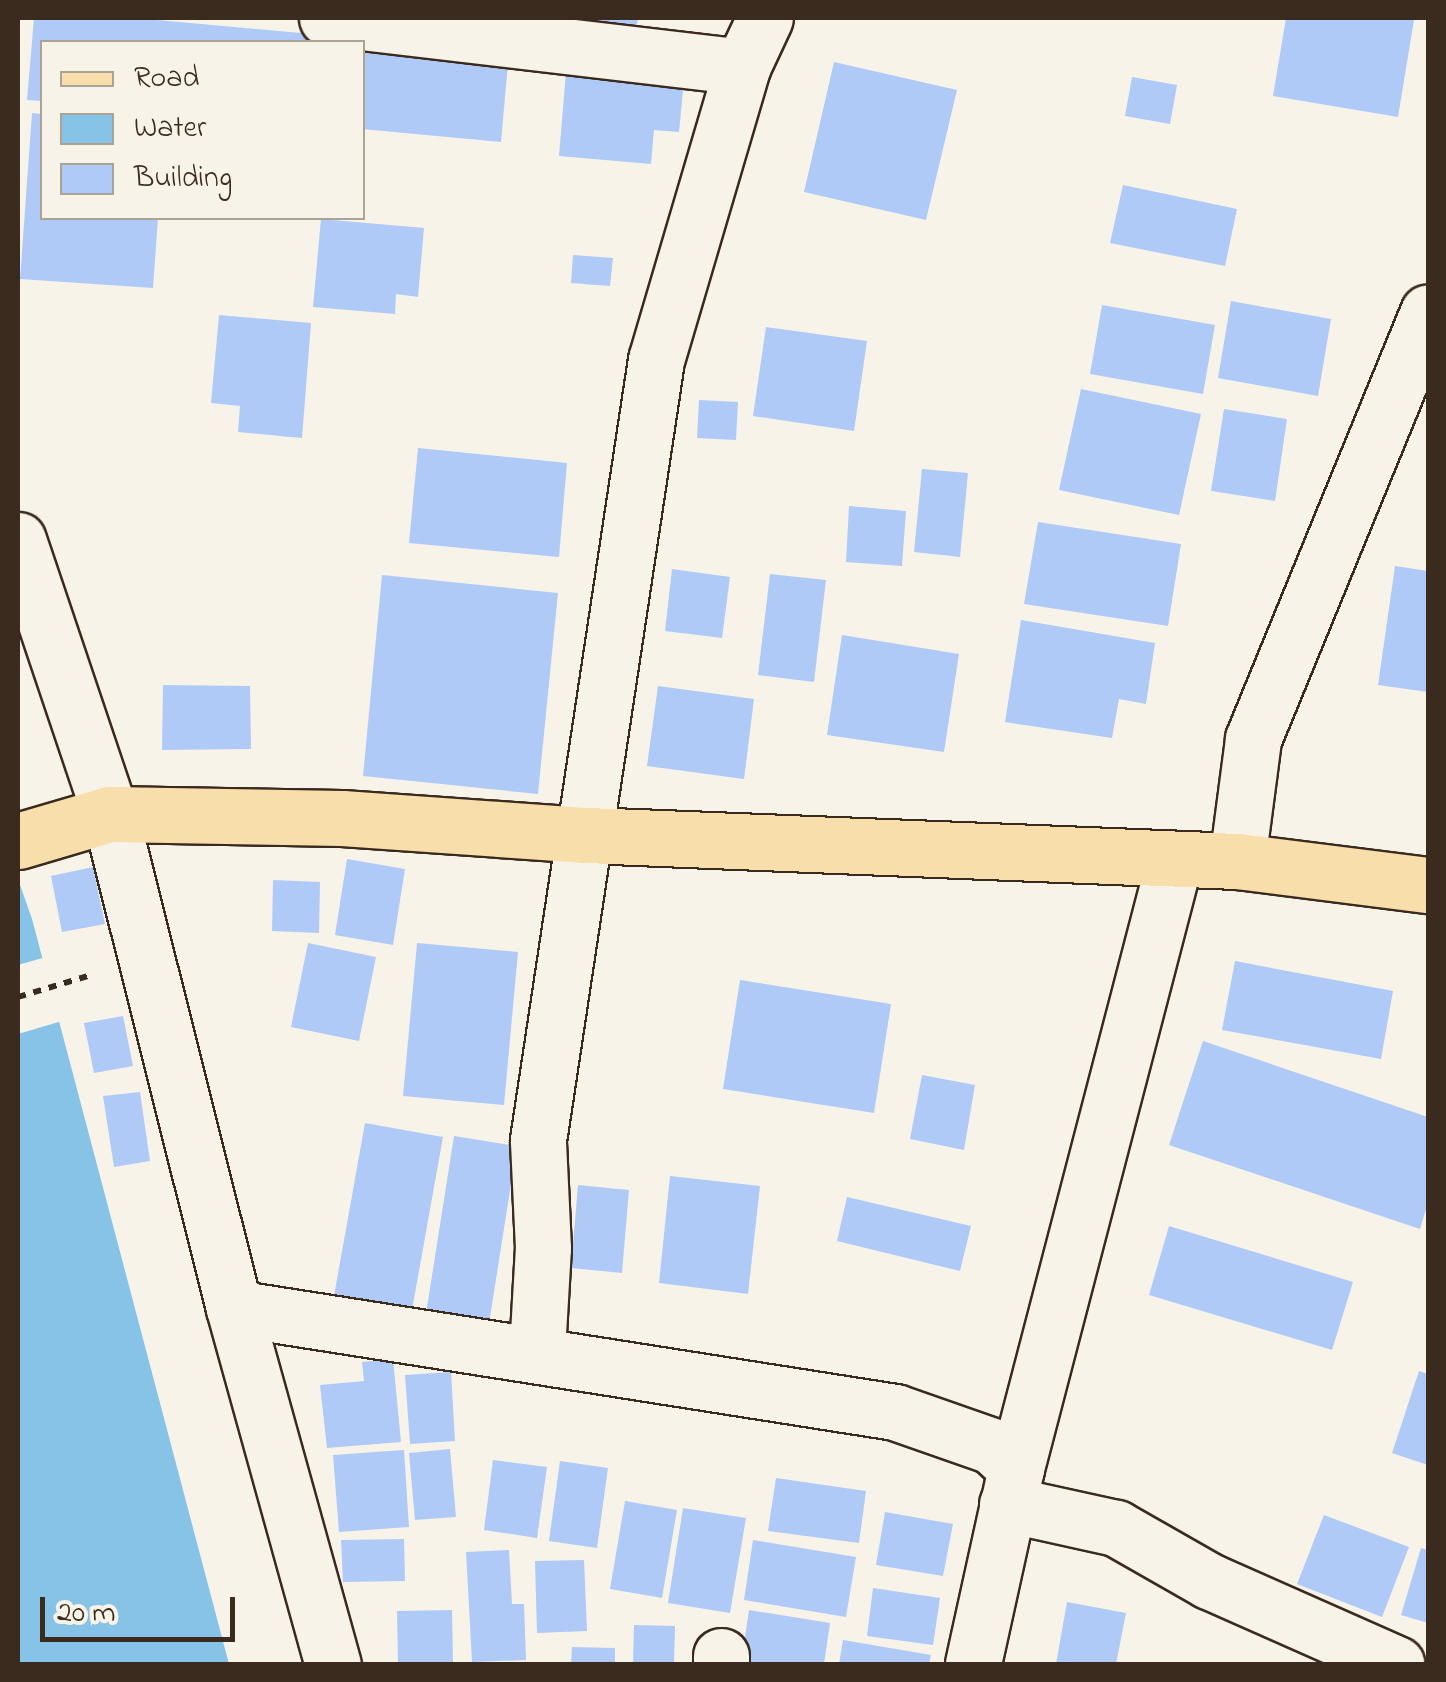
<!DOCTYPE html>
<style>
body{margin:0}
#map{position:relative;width:1446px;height:1682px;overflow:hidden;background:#f7f3e8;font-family:"Indie Flower",sans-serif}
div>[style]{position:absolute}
.water>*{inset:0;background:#87c3e7}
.pier>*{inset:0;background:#f7f3e8}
.building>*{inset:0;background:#b0caf7}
.path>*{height:6px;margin-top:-3px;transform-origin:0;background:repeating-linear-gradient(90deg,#3b2a1e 0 8px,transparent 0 16px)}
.roads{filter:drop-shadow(2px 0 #3b2a1e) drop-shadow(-2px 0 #3b2a1e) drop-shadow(0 2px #3b2a1e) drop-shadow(0 -2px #3b2a1e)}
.minor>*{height:55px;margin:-27.5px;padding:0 27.5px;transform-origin:27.5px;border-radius:27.5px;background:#f7f3e8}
.major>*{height:55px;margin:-27.5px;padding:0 27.5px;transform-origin:27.5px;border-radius:27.5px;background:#f8deab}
span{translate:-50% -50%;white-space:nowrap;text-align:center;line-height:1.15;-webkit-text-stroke:8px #f7f3e8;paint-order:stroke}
.frame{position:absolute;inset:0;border:20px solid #3b2a1e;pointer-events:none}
.legend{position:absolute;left:40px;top:40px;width:325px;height:180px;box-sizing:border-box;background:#f7f3e8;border:2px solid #aca397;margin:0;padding:12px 18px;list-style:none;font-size:30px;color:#3b2a1e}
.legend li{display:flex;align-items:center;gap:20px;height:50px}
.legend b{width:50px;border:2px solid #aca397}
.scale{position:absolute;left:40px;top:1597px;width:195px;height:45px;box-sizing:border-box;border:5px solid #3b2a1e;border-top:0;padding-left:12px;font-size:30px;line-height:35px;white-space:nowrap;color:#3b2a1e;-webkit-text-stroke:8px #f7f3e8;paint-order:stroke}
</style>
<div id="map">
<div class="water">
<div style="clip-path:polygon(18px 879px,32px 919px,229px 1664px,18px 1664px)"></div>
</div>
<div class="pier">
<div style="clip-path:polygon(46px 957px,62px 1021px,18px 1034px,18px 965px)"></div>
</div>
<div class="building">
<div style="clip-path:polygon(34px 18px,135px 18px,509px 52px,501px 142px,362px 129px,362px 42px,42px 42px,42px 101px,27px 100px)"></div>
<div style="clip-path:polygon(560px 18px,638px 18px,633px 47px,558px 34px)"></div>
<div style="clip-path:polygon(1286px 18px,1414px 20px,1398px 117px,1273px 96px)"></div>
<div style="clip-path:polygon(834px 62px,957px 90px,926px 220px,804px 192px)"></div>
<div style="clip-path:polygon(566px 72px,684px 81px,679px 132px,654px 130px,651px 164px,559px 156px)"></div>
<div style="clip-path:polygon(1132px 77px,1177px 85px,1170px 124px,1125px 116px)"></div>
<div style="clip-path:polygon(32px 113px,42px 114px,42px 218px,158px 218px,153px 288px,20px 279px)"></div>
<div style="clip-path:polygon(1123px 185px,1237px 209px,1225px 266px,1110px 243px)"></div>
<div style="clip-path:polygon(321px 219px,424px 228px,418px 297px,396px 294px,395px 314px,313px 307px)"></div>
<div style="clip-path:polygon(573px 255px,613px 258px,610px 286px,571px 283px)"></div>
<div style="clip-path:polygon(1231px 301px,1331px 319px,1318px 396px,1218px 378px)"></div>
<div style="clip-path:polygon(1102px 305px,1215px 325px,1203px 394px,1090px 374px)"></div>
<div style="clip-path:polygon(219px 315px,311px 323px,302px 438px,238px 432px,240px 406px,211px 403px)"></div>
<div style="clip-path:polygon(766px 327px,867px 341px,854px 431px,753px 416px)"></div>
<div style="clip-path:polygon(1081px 389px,1201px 414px,1179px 515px,1059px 490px)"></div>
<div style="clip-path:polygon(699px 400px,738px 402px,736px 440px,697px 438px)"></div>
<div style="clip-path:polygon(1224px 409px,1287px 419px,1275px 501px,1211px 491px)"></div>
<div style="clip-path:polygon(418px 448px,567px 463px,559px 557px,409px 543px)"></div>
<div style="clip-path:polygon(922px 469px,968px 473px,960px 557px,914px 552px)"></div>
<div style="clip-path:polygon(849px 506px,906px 511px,902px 566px,846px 562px)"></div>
<div style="clip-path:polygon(1038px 522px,1181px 544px,1168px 626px,1024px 604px)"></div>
<div style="clip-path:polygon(1395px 566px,1428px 571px,1428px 692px,1378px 685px)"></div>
<div style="clip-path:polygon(672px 569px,730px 577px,722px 638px,665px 631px)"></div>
<div style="clip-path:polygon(770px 574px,826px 580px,814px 682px,758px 675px)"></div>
<div style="clip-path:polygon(382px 575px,558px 593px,538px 794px,363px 776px)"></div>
<div style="clip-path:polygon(1021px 620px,1155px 643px,1146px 704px,1119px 699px,1112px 738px,1005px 722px)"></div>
<div style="clip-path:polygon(842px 635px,959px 654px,944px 752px,827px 735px)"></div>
<div style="clip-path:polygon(163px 685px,250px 686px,251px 749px,162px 750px)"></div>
<div style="clip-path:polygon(658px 686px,754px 699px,744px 779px,647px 766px)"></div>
<div style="clip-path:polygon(347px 859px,405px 869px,393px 945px,335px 935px)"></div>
<div style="clip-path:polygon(93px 867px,105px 924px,62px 932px,51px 876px)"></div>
<div style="clip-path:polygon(273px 880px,320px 882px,319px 933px,272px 931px)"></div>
<div style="clip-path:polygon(308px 943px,376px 957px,359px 1041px,291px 1027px)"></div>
<div style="clip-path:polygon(417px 943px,518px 952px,504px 1105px,403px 1096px)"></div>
<div style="clip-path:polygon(1235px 961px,1393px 991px,1381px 1059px,1222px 1030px)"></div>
<div style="clip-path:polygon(740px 980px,891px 1004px,874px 1113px,723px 1089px)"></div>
<div style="clip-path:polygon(123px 1016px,133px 1066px,94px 1073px,84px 1023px)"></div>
<div style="clip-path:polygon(1203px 1041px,1428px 1117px,1428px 1203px,1420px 1229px,1169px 1145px)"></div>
<div style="clip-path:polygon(922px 1075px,975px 1085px,964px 1150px,910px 1139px)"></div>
<div style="clip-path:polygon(140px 1092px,150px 1161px,114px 1167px,103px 1096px)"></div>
<div style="clip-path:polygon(365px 1123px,443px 1137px,412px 1310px,334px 1296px)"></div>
<div style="clip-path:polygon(454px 1136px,517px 1146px,488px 1330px,425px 1320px)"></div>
<div style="clip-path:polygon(670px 1176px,760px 1186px,748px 1294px,659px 1283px)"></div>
<div style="clip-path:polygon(578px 1185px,629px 1190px,622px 1273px,571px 1268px)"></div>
<div style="clip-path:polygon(847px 1197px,971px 1226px,960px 1271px,837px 1241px)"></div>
<div style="clip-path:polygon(1169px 1226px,1353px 1282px,1332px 1350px,1149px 1295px)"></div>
<div style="clip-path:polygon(393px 1359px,401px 1442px,327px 1448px,320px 1385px,364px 1381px,362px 1362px)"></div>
<div style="clip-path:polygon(1419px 1371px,1428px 1374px,1428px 1465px,1392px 1453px)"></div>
<div style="clip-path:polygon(451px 1372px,455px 1441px,410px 1444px,405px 1375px)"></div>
<div style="clip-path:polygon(450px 1449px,456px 1517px,415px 1520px,409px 1453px)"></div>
<div style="clip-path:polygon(404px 1450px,409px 1527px,339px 1532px,333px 1455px)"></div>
<div style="clip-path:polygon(493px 1460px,547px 1467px,537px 1538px,484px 1530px)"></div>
<div style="clip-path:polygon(560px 1461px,608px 1468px,597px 1548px,549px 1541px)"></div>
<div style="clip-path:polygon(776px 1478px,866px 1491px,859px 1543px,768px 1531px)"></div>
<div style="clip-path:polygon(625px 1501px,677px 1510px,662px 1598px,610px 1589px)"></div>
<div style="clip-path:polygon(683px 1508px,746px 1518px,730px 1613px,668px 1603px)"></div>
<div style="clip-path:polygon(885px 1512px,953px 1524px,943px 1576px,876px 1565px)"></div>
<div style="clip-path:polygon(1324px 1515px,1409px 1547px,1382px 1617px,1297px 1584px)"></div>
<div style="clip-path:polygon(404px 1539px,405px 1581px,343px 1582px,341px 1540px)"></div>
<div style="clip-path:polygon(753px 1540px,856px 1557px,846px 1617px,744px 1600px)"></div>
<div style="clip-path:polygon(1421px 1548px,1428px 1550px,1428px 1623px,1401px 1615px)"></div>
<div style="clip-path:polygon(509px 1550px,512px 1604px,524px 1604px,526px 1660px,472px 1662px,466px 1552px)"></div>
<div style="clip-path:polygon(584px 1560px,587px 1631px,537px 1633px,535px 1561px)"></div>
<div style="clip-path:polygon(873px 1588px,940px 1598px,933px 1645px,867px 1636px)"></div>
<div style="clip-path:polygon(1067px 1602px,1126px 1613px,1116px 1664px,1056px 1664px)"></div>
<div style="clip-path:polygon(452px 1610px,453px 1663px,398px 1664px,397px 1611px)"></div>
<div style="clip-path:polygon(749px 1610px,830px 1623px,824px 1664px,741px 1664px)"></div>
<div style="clip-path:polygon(634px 1625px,675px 1626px,674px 1664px,633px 1664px)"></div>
<div style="clip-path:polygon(843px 1640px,931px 1655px,929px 1664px,839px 1664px)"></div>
<div style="clip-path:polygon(572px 1647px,615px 1648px,615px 1664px,571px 1664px)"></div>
</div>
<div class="path">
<div style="left:18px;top:997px;width:76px;rotate:-16.8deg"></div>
</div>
<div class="roads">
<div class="minor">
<div style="left:327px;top:18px;width:418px;rotate:6.7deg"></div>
<div style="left:18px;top:540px;width:289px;rotate:71.4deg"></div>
<div style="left:110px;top:814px;width:509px;rotate:75.91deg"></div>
<div style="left:234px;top:1308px;width:370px;rotate:74.5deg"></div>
<div style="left:1237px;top:861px;width:123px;rotate:-82.5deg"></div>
<div style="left:1253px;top:739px;width:461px;rotate:-67.7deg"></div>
<div style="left:234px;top:1308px;width:669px;rotate:8.94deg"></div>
<div style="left:895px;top:1412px;width:103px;rotate:19.3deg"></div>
<div style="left:992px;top:1446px;width:33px;rotate:43deg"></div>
<div style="left:1016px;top:1468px;width:201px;rotate:102.4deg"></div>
<div style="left:537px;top:1351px;width:103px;rotate:-86.7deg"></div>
<div style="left:543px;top:1248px;width:108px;rotate:-92.7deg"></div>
<div style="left:538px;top:1140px;width:789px;rotate:-81.4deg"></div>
<div style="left:656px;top:360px;width:305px;rotate:-73.6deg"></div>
<div style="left:742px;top:67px;width:54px;rotate:-64.9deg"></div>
<div style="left:1016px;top:1468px;width:626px;rotate:-75.39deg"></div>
<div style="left:1007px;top:1504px;width:112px;rotate:12.4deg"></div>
<div style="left:1116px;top:1528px;width:107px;rotate:29.7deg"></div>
<div style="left:1209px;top:1581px;width:205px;rotate:23.9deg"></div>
<div style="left:721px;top:1664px;width:8px;rotate:-90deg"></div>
</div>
<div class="major">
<div style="left:18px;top:841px;width:96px;rotate:-16.4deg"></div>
<div style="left:110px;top:814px;width:232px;rotate:1deg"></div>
<div style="left:342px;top:818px;width:245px;rotate:4deg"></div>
<div style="left:586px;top:835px;width:652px;rotate:2.29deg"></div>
<div style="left:1237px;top:861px;width:193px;rotate:7.2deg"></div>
</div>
</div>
<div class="frame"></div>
<ul class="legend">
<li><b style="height:12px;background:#f8deab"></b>Road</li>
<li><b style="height:28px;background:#87c3e7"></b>Water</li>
<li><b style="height:28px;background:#b0caf7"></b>Building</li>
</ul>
<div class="scale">20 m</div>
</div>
